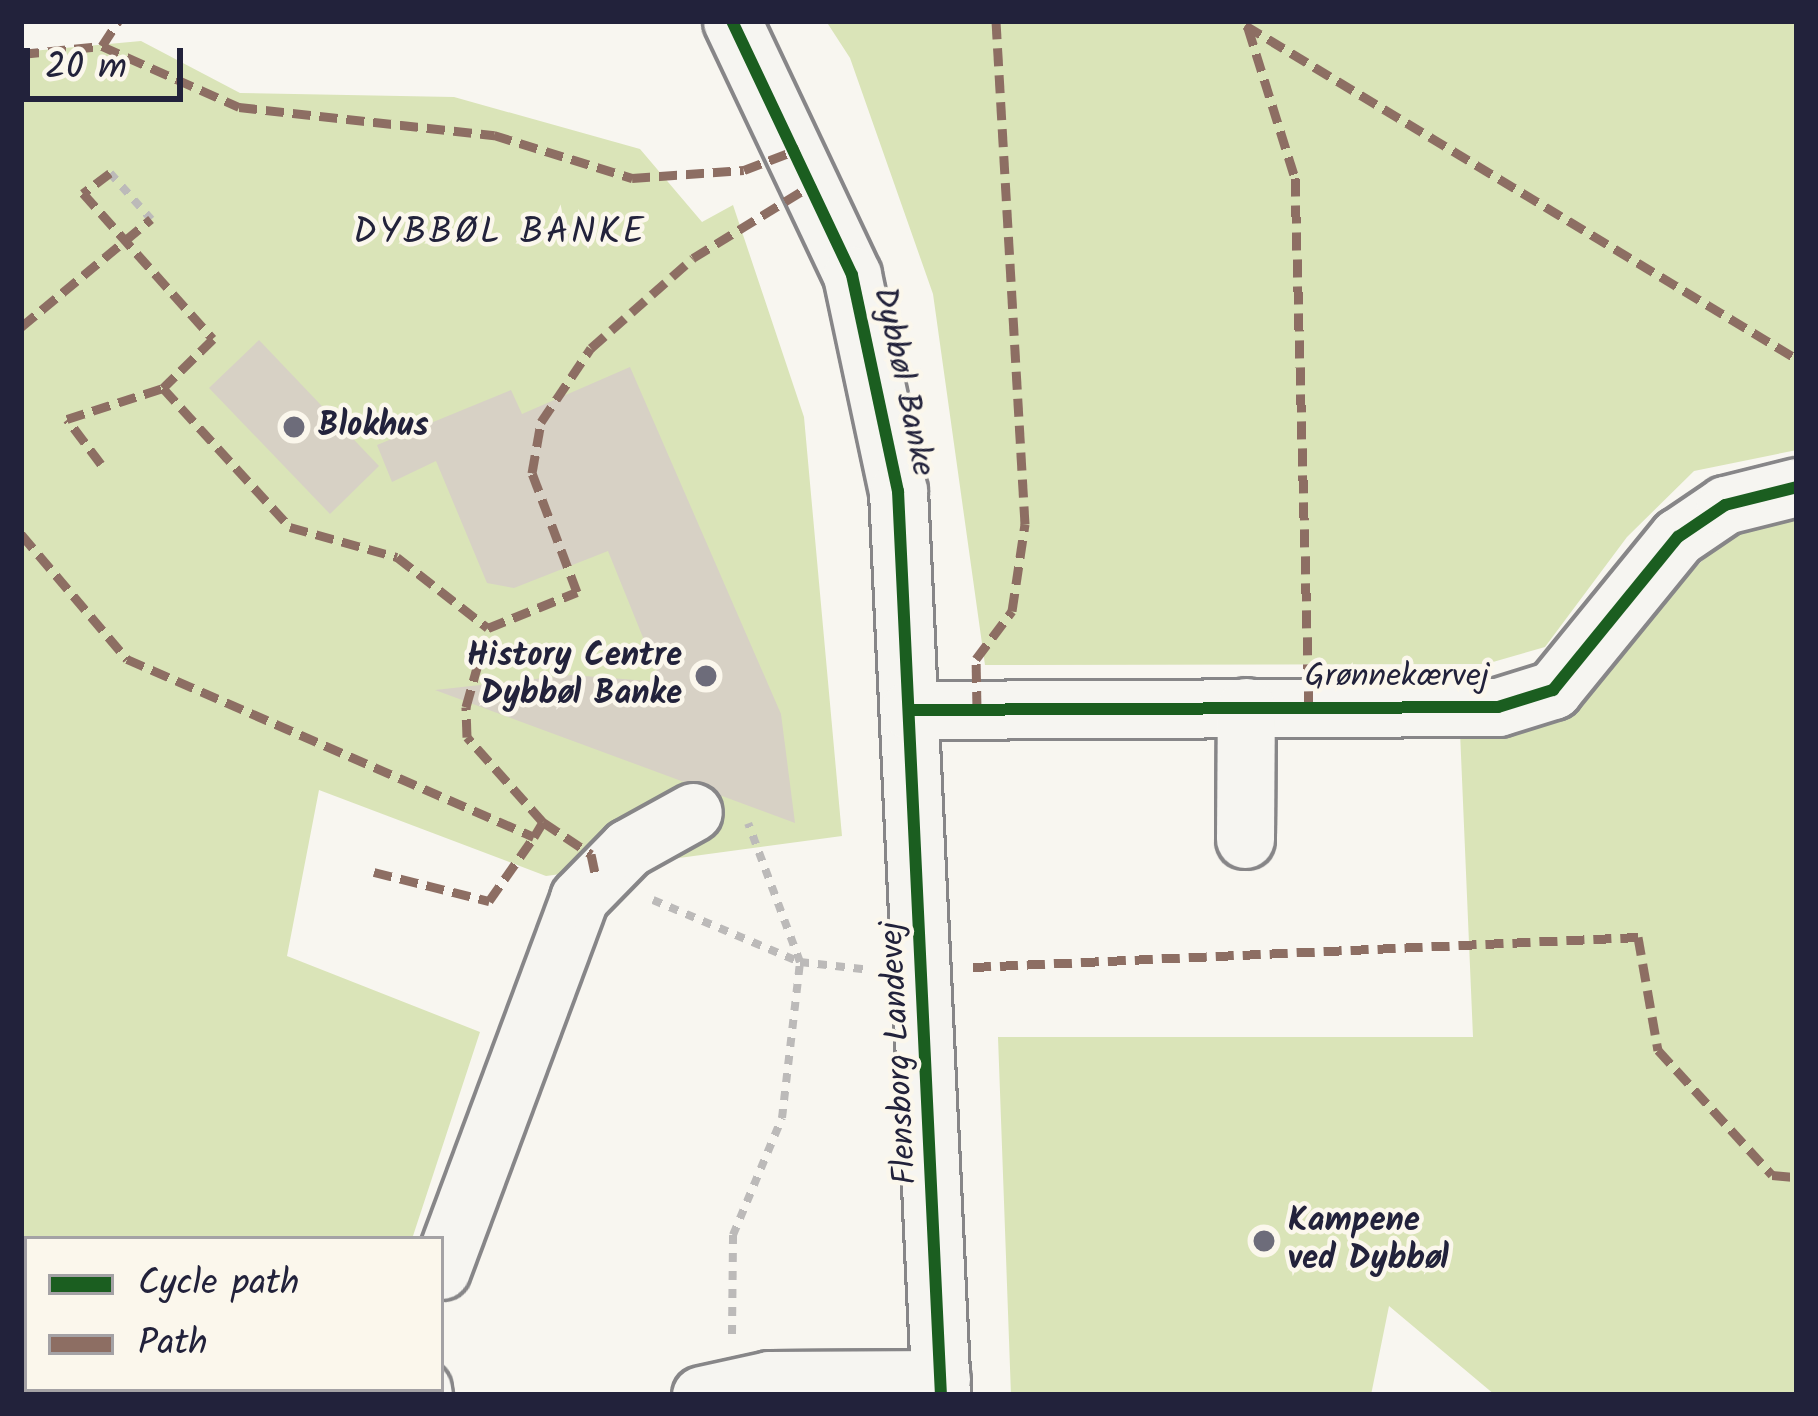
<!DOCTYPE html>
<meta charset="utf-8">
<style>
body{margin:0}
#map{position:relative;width:1818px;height:1416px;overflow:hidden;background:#f8f6f0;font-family:Kalam,sans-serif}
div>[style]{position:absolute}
.green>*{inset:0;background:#dae4b8}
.building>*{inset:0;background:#d7d1c5}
.path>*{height:8px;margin-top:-4px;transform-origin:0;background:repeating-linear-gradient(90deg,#bcbab9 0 9px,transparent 0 18px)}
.roads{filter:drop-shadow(3px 0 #878688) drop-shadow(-3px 0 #878688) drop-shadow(0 3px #878688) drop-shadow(0 -3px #878688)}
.minor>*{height:57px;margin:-28.5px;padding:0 28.5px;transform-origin:28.5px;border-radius:28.5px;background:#f6f5f1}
.quiet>*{height:9px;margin-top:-4.5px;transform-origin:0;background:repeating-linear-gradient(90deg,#8d6e63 0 18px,transparent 0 27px)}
.cycleway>*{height:12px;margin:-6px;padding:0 6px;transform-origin:6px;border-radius:6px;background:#1b5e20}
.dots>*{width:33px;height:33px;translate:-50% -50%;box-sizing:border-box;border:6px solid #fbf7ec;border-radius:50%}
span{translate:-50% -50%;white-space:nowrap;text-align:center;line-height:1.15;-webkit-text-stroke:9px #fbf7ec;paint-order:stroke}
.street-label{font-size:33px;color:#22223b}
.poi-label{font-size:33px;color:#22223b;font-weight:700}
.left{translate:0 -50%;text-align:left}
.right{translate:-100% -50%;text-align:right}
.neighbourhood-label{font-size:36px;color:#22223b;letter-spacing:3px}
.frame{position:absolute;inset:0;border:24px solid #22223b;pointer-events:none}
.legend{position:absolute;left:24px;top:1236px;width:420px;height:156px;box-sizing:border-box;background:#fbf7ec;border:3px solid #a4a2a5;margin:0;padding:15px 21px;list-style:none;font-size:36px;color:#22223b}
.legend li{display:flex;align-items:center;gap:24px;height:60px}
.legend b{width:60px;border:3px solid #a4a2a5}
.scale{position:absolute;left:24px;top:48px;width:159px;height:54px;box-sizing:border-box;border:6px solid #22223b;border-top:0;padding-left:15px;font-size:36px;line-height:42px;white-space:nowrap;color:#22223b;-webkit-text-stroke:9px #fbf7ec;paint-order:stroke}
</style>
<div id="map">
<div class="green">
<div style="clip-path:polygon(826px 21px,1797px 21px,1797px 450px,1694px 471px,1627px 537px,1545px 647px,1486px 664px,985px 665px,933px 294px,850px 58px)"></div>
<div style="clip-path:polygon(141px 41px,240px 93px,454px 97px,640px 149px,702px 222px,733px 205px,804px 417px,842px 836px,546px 876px,319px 790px,287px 956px,480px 1032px,412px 1239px,27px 1239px,27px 1389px,362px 1395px,21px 1395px,21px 52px)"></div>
<div style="clip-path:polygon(1797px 505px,1797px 1395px,1495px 1395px,1389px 1306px,1371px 1395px,1011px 1395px,998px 1037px,1473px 1037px,1460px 732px,1556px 710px,1747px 515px)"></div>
</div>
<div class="building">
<div style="clip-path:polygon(259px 340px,379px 466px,330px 514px,209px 388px)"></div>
<div style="clip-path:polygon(630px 367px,781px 714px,795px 823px,435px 690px,571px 675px,661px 682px,608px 551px,514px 588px,487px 583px,436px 461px,392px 482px,377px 445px,511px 390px,522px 414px)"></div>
</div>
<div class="path">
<div style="left:110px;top:173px;width:62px;rotate:48.3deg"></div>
<div style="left:653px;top:900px;width:160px;rotate:22.9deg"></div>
<div style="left:800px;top:962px;width:71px;rotate:6.4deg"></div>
<div style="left:732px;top:1334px;width:99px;rotate:-89.4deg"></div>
<div style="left:733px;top:1235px;width:127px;rotate:-67.3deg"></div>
<div style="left:782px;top:1118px;width:157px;rotate:-83.4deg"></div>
<div style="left:800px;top:962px;width:148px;rotate:-110.5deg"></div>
</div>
<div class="roads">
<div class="minor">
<div style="left:732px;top:21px;width:281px;rotate:64.7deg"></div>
<div style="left:852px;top:275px;width:221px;rotate:78deg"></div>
<div style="left:898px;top:491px;width:905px;rotate:87.28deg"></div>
<div style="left:909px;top:710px;width:589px;rotate:-0.29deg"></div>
<div style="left:1498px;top:707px;width:58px;rotate:-17.2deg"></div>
<div style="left:1553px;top:690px;width:198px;rotate:-50.8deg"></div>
<div style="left:1678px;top:537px;width:57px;rotate:-34.2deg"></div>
<div style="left:1725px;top:505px;width:74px;rotate:-14deg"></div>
<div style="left:1245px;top:839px;width:132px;rotate:-89.6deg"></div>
<div style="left:441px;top:1270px;width:397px;rotate:-69.6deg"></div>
<div style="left:579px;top:898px;width:70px;rotate:-45.6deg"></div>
<div style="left:628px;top:848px;width:74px;rotate:-29deg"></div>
<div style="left:422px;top:1389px;width:6px;rotate:81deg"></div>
<div style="left:701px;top:1395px;width:70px;rotate:-12.4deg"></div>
<div style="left:769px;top:1380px;width:172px;rotate:-0.3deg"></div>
</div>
</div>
<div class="quiet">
<div style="left:1245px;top:25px;width:645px;rotate:31.18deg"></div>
<div style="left:1248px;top:28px;width:157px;rotate:72.6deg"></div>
<div style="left:1295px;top:178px;width:527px;rotate:88.48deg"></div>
<div style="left:102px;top:46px;width:30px;rotate:-57deg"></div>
<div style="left:21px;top:54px;width:81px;rotate:-5.6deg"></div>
<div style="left:102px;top:46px;width:150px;rotate:24deg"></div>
<div style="left:239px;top:107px;width:257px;rotate:6.3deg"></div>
<div style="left:494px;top:135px;width:145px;rotate:17.3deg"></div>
<div style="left:632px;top:178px;width:112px;rotate:-4.1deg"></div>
<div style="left:744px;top:170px;width:59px;rotate:-20.9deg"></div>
<div style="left:110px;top:173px;width:34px;rotate:143deg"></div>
<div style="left:83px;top:193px;width:195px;rotate:48.3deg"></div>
<div style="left:213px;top:339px;width:70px;rotate:135.6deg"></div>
<div style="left:21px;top:327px;width:169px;rotate:-39.7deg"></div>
<div style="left:101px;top:464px;width:56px;rotate:-127.1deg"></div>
<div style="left:67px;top:419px;width:101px;rotate:-17.9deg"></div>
<div style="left:163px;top:388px;width:188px;rotate:47.6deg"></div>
<div style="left:290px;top:527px;width:111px;rotate:15.7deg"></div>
<div style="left:397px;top:557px;width:115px;rotate:38deg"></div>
<div style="left:21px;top:534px;width:164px;rotate:49.7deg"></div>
<div style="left:127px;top:659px;width:444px;rotate:23.6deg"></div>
<div style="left:977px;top:709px;width:50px;rotate:-91.1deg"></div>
<div style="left:976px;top:659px;width:60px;rotate:-53.1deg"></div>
<div style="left:1012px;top:611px;width:88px;rotate:-81.5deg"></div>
<div style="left:1025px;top:524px;width:504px;rotate:-93.3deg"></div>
<div style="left:543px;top:822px;width:58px;rotate:33.7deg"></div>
<div style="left:591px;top:854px;width:24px;rotate:78deg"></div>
<div style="left:374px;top:872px;width:119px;rotate:14.2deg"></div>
<div style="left:489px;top:901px;width:78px;rotate:-54.9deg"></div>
<div style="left:534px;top:837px;width:17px;rotate:-59deg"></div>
<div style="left:543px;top:822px;width:114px;rotate:-131.8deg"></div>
<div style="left:467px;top:737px;width:30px;rotate:-92deg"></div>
<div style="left:466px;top:707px;width:82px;rotate:-74.4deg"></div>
<div style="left:488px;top:628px;width:96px;rotate:-22deg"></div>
<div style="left:577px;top:592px;width:127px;rotate:-110.7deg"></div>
<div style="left:532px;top:473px;width:52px;rotate:-80deg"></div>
<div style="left:541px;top:422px;width:89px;rotate:-56deg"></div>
<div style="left:591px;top:348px;width:136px;rotate:-41.4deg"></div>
<div style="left:693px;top:258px;width:143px;rotate:-31.6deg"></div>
<div style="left:973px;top:967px;width:666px;rotate:-2.58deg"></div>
<div style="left:1638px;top:937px;width:115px;rotate:80deg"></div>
<div style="left:1658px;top:1050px;width:169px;rotate:47.6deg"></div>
<div style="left:1772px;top:1175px;width:25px;rotate:5deg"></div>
</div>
<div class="cycleway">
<div style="left:732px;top:21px;width:281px;rotate:64.7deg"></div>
<div style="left:852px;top:275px;width:221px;rotate:78deg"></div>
<div style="left:898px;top:491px;width:905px;rotate:87.28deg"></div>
<div style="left:909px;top:710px;width:589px;rotate:-0.29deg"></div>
<div style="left:1498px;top:707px;width:58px;rotate:-17.2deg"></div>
<div style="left:1553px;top:690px;width:198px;rotate:-50.8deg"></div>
<div style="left:1678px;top:537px;width:57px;rotate:-34.2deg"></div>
<div style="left:1725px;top:505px;width:74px;rotate:-14deg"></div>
</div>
<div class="dots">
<div style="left:294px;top:427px;background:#6d6c7a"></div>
<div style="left:706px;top:676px;background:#6d6c7a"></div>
<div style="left:1264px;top:1241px;background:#6d6c7a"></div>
</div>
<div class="street-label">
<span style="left:902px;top:382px;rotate:78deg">Dybbøl Banke</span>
<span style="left:1397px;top:678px">Grønnekærvej</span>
<span style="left:900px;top:1053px;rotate:-93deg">Flensborg Landevej</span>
</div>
<div class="poi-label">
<span class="left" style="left:318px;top:427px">Blokhus</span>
<span class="right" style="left:682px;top:676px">History Centre<br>Dybbøl Banke</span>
<span class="left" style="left:1288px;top:1241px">Kampene<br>ved Dybbøl</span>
</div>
<div class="neighbourhood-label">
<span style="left:500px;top:234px">DYBBØL BANKE</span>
</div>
<div class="frame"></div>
<ul class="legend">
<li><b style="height:15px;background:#1b5e20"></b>Cycle path</li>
<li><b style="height:15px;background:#8d6e63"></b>Path</li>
</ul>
<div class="scale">20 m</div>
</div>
